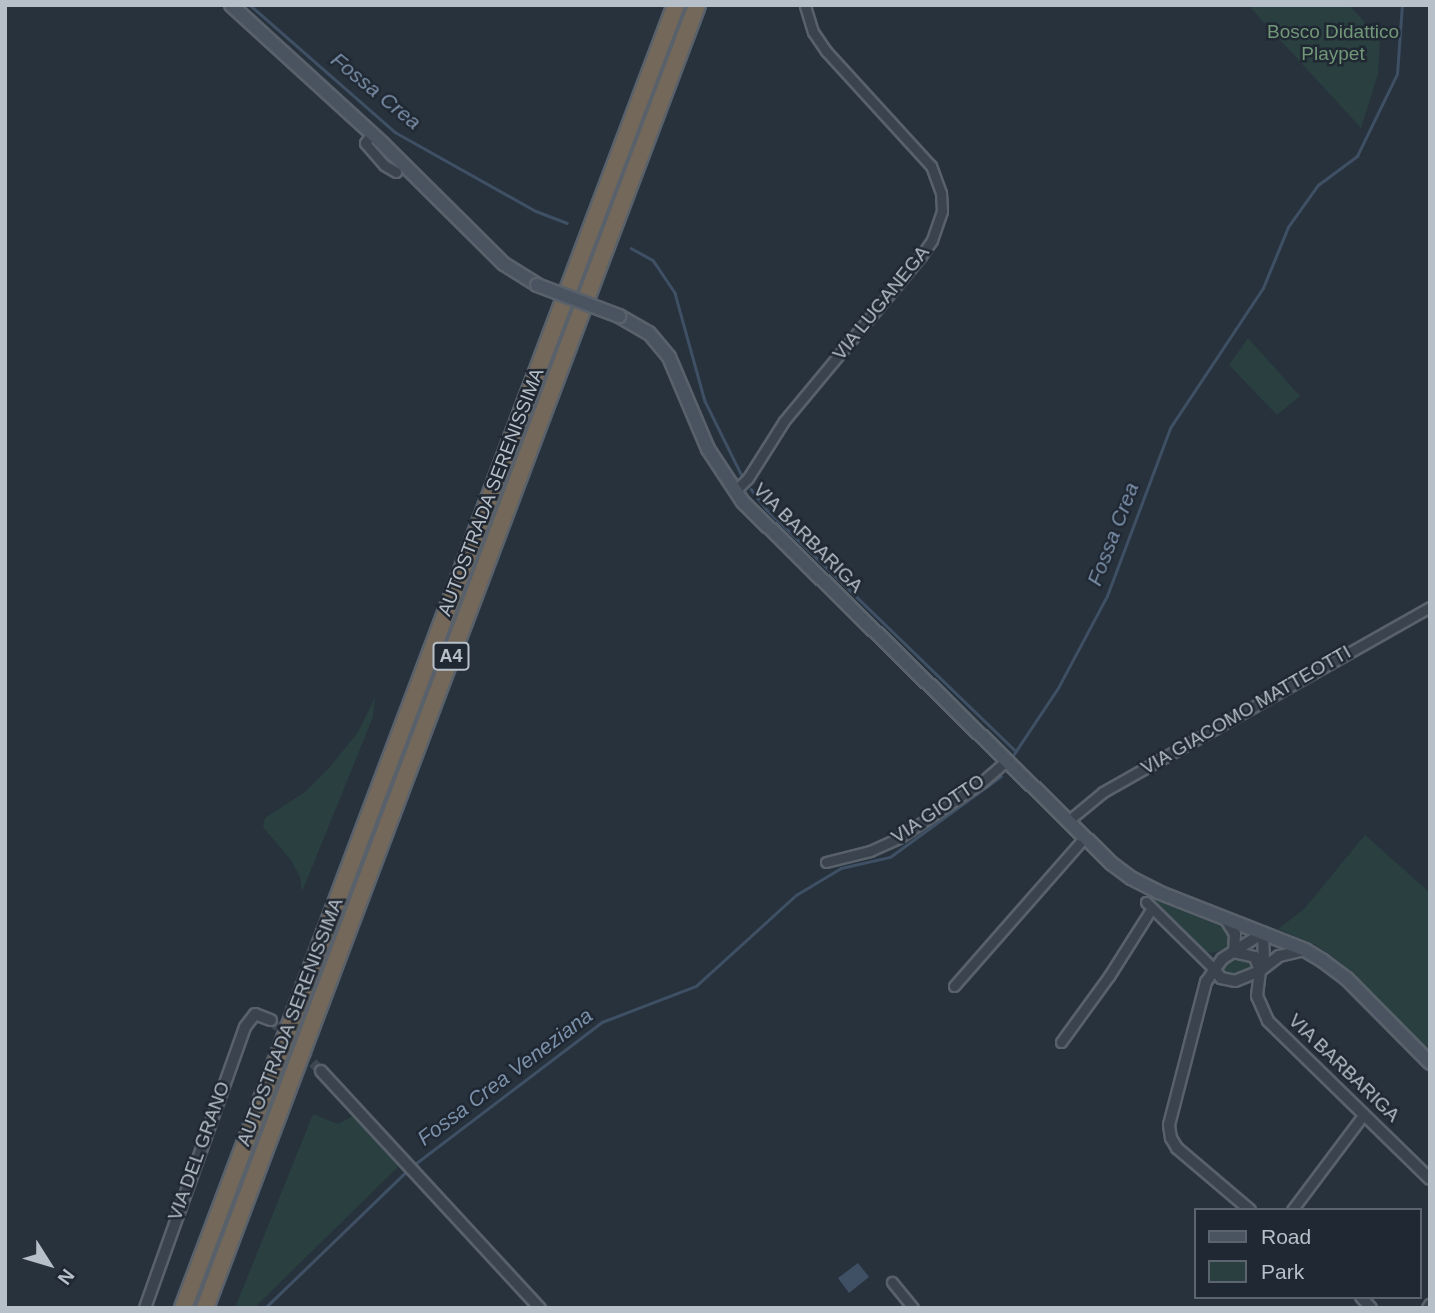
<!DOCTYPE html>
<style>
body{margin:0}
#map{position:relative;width:1435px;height:1313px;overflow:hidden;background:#27323d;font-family:Helvetica,sans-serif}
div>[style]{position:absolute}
.green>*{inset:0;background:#2a3f3f}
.water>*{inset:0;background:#3f5065}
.stream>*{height:2.5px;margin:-1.25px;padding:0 1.25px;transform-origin:1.25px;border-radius:1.25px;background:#3f5065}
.tertiary-tunnel>*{height:10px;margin-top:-5px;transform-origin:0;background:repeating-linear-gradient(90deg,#3d4752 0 10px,transparent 0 15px)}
.roads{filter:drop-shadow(2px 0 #59616b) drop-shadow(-2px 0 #59616b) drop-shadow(0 2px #59616b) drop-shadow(0 -2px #59616b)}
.minor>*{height:9px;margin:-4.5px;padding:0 4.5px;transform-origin:4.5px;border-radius:4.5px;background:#3b434e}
.tertiary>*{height:10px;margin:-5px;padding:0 5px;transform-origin:5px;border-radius:5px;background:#3b434e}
.secondary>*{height:12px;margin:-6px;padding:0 6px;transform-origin:6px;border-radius:6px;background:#4a5360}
.motorway>*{height:16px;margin:-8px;padding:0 8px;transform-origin:8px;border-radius:8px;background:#736859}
.bridges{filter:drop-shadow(2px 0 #59616b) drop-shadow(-2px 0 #59616b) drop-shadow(0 2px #59616b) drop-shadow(0 -2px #59616b)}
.secondary-bridge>*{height:12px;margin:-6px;padding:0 6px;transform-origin:6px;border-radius:6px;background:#4a5360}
span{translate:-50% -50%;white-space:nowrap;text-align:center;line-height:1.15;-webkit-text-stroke:5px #202833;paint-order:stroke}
.shield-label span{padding:2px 5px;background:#202833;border:2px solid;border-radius:5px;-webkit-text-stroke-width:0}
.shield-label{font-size:18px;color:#b7bfc8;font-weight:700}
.park-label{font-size:19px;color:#719778}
.street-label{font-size:19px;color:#b7bfc8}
.water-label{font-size:21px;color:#7b90a9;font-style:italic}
.frame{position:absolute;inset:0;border:7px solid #b7bfc8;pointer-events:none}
.legend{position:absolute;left:1194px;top:1208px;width:228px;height:91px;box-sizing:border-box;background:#202833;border:2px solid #5c646f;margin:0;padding:9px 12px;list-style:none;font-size:21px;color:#b7bfc8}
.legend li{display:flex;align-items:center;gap:14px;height:35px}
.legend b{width:35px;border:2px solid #5c646f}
.north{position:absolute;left:14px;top:1229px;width:70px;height:70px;-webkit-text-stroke:5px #202833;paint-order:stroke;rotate:127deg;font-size:19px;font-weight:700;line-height:28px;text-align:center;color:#b7bfc8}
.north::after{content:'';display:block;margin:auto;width:24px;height:32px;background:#b7bfc8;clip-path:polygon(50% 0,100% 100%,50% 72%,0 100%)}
</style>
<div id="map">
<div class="green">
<div style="clip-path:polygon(1248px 5px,1349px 5px,1380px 39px,1378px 74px,1361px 128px)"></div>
<div style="clip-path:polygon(1248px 338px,1300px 396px,1277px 415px,1229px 365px)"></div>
<div style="clip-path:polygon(375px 697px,373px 717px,302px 892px,300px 877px,291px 860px,263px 827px,265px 818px,305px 792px,330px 767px,358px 732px)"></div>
<div style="clip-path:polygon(1365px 835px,1430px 893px,1430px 1051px,1336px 959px,1314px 944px,1278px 929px,1304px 909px)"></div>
<div style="clip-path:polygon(1151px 898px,1225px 928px,1231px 936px,1228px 949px,1211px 953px,1203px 951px)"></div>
<div style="clip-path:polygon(1235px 957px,1252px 961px,1253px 970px,1237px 977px,1221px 971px,1222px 964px)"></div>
<div style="clip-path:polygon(313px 1114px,338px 1124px,355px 1115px,400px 1165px,254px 1308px,235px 1308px)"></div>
</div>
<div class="water">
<div style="clip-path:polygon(858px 1263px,869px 1277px,849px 1293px,838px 1278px)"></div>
</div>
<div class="stream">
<div style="left:250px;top:5px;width:193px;rotate:41.2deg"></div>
<div style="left:395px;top:132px;width:162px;rotate:29.3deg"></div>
<div style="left:536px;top:211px;width:33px;rotate:21deg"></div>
<div style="left:631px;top:248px;width:25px;rotate:29deg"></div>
<div style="left:653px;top:260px;width:40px;rotate:56deg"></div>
<div style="left:675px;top:293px;width:112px;rotate:74.5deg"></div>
<div style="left:705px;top:401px;width:81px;rotate:63.7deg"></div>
<div style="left:751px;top:489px;width:25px;rotate:53deg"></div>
<div style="left:766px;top:509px;width:348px;rotate:44.1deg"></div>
<div style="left:1014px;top:754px;width:79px;rotate:-56.3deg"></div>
<div style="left:1058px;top:688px;width:104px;rotate:-62deg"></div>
<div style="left:1107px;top:596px;width:179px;rotate:-69.4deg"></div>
<div style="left:1170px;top:428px;width:168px;rotate:-56.4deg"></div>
<div style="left:1263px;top:288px;width:66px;rotate:-67.7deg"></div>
<div style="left:1288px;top:227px;width:52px;rotate:-54.5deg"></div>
<div style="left:1318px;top:185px;width:49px;rotate:-36.6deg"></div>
<div style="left:1357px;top:156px;width:91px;rotate:-64deg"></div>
<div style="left:1397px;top:74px;width:69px;rotate:-85.9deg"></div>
<div style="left:415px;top:1164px;width:235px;rotate:-37.2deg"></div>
<div style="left:602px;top:1022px;width:101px;rotate:-21deg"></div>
<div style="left:696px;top:986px;width:135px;rotate:-42.3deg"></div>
<div style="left:796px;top:895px;width:52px;rotate:-31deg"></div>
<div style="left:841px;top:868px;width:50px;rotate:-12.7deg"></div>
<div style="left:890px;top:857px;width:137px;rotate:-36.1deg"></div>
<div style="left:265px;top:1308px;width:196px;rotate:-44deg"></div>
</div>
<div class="tertiary-tunnel">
<div style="left:271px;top:1020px;width:71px;rotate:45.6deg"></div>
</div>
<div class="roads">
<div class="minor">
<div style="left:372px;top:133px;width:12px;rotate:125deg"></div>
<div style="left:365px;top:143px;width:29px;rotate:49deg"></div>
<div style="left:384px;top:165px;width:14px;rotate:30deg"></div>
<div style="left:735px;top:491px;width:18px;rotate:-45deg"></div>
<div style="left:748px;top:478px;width:67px;rotate:-57.7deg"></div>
<div style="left:784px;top:421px;width:214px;rotate:-50.3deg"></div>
<div style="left:921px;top:256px;width:19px;rotate:-55deg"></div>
<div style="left:932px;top:240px;width:31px;rotate:-71deg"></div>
<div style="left:942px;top:211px;width:18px;rotate:-93deg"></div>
<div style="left:941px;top:193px;width:29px;rotate:-110deg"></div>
<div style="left:931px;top:166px;width:156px;rotate:-132.4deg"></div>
<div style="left:826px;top:51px;width:23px;rotate:-124deg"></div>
<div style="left:813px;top:32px;width:28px;rotate:-107deg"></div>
<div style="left:1068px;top:821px;width:45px;rotate:-39.6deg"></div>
<div style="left:1103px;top:792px;width:376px;rotate:-29.5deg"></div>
<div style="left:826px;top:862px;width:45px;rotate:-14deg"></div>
<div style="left:870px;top:851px;width:32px;rotate:-24deg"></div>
<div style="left:899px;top:838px;width:100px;rotate:-34deg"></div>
<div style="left:982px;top:782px;width:32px;rotate:-41deg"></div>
<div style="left:1146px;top:902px;width:94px;rotate:44.6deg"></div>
<div style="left:954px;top:986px;width:198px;rotate:-48.7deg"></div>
<div style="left:1061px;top:1042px;width:82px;rotate:-54deg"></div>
<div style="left:1109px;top:976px;width:80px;rotate:-57.7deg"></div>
<div style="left:1292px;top:1210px;width:120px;rotate:-53.1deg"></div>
<div style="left:892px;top:1282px;width:33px;rotate:51deg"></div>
</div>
<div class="tertiary">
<div style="left:1225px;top:918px;width:19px;rotate:58deg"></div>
<div style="left:1235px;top:934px;width:18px;rotate:93deg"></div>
<div style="left:1263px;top:933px;width:32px;rotate:88deg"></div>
<div style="left:1305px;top:950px;width:27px;rotate:167deg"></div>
<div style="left:1279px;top:956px;width:24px;rotate:142deg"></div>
<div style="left:1260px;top:971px;width:25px;rotate:97deg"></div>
<div style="left:1257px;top:996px;width:27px;rotate:66deg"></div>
<div style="left:1268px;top:1021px;width:226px;rotate:44.3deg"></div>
<div style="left:1213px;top:968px;width:13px;rotate:51deg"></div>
<div style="left:1221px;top:978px;width:14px;rotate:12deg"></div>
<div style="left:1235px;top:981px;width:27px;rotate:-22deg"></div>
<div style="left:1260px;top:971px;width:15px;rotate:-110deg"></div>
<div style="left:1255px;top:957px;width:22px;rotate:-167deg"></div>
<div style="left:321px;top:1071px;width:323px;rotate:47.3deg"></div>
<div style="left:1250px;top:1210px;width:96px;rotate:-139.7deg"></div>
<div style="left:1177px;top:1148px;width:12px;rotate:-121deg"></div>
<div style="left:1171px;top:1138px;width:13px;rotate:-99deg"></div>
<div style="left:1169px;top:1125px;width:148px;rotate:-75.5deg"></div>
<div style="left:1206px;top:982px;width:28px;rotate:-55deg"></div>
<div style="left:1222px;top:959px;width:49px;rotate:-32.4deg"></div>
<div style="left:1361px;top:1297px;width:15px;rotate:48deg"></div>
<div style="left:145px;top:1308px;width:298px;rotate:-70.4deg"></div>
<div style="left:245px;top:1027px;width:16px;rotate:-52deg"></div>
<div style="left:255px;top:1014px;width:17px;rotate:21deg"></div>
<div style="left:1428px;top:1308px;width:4px;rotate:-56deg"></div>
</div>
<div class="secondary">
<div style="left:231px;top:5px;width:206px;rotate:42.4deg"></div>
<div style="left:383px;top:144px;width:170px;rotate:44.8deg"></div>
<div style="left:504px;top:264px;width:39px;rotate:32deg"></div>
<div style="left:619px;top:316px;width:34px;rotate:30deg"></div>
<div style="left:649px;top:333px;width:31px;rotate:50deg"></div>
<div style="left:669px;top:357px;width:100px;rotate:67deg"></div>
<div style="left:708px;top:449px;width:64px;rotate:56.6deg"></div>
<div style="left:743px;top:502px;width:516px;rotate:44.45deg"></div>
<div style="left:1111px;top:863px;width:25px;rotate:37deg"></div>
<div style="left:1131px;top:878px;width:30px;rotate:27deg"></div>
<div style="left:1158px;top:892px;width:158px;rotate:21.5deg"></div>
<div style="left:1305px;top:950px;width:21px;rotate:31deg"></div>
<div style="left:1323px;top:961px;width:30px;rotate:37deg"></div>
<div style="left:1347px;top:979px;width:118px;rotate:45.3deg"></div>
</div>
<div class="motorway">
<div style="left:183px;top:1308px;width:1393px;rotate:-69.28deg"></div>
<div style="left:205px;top:1308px;width:1393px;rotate:-69.31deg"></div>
</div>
</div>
<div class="bridges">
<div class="secondary-bridge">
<div style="left:537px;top:285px;width:88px;rotate:20.7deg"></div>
</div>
</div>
<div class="shield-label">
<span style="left:451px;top:656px">A4</span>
</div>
<div class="park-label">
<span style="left:1333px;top:43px">Bosco Didattico<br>Playpet</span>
</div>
<div class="street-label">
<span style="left:881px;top:303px;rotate:-51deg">VIA LUGANEGA</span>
<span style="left:491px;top:492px;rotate:-69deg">AUTOSTRADA SERENISSIMA</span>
<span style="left:808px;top:538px;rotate:45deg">VIA BARBARIGA</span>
<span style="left:1246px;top:710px;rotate:-30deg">VIA GIACOMO MATTEOTTI</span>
<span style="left:938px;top:809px;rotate:-34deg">VIA GIOTTO</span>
<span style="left:290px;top:1022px;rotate:-69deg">AUTOSTRADA SERENISSIMA</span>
<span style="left:1344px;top:1068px;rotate:44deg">VIA BARBARIGA</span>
<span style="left:199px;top:1151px;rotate:-70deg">VIA DEL GRANO</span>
</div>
<div class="water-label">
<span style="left:376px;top:91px;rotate:39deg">Fossa Crea</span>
<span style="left:1113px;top:534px;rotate:-69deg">Fossa Crea</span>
<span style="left:505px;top:1077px;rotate:-37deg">Fossa Crea Veneziana</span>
</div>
<div class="frame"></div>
<ul class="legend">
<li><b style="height:9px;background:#4a5360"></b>Road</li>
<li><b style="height:19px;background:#2a3f3f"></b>Park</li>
</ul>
<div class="north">N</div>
</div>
